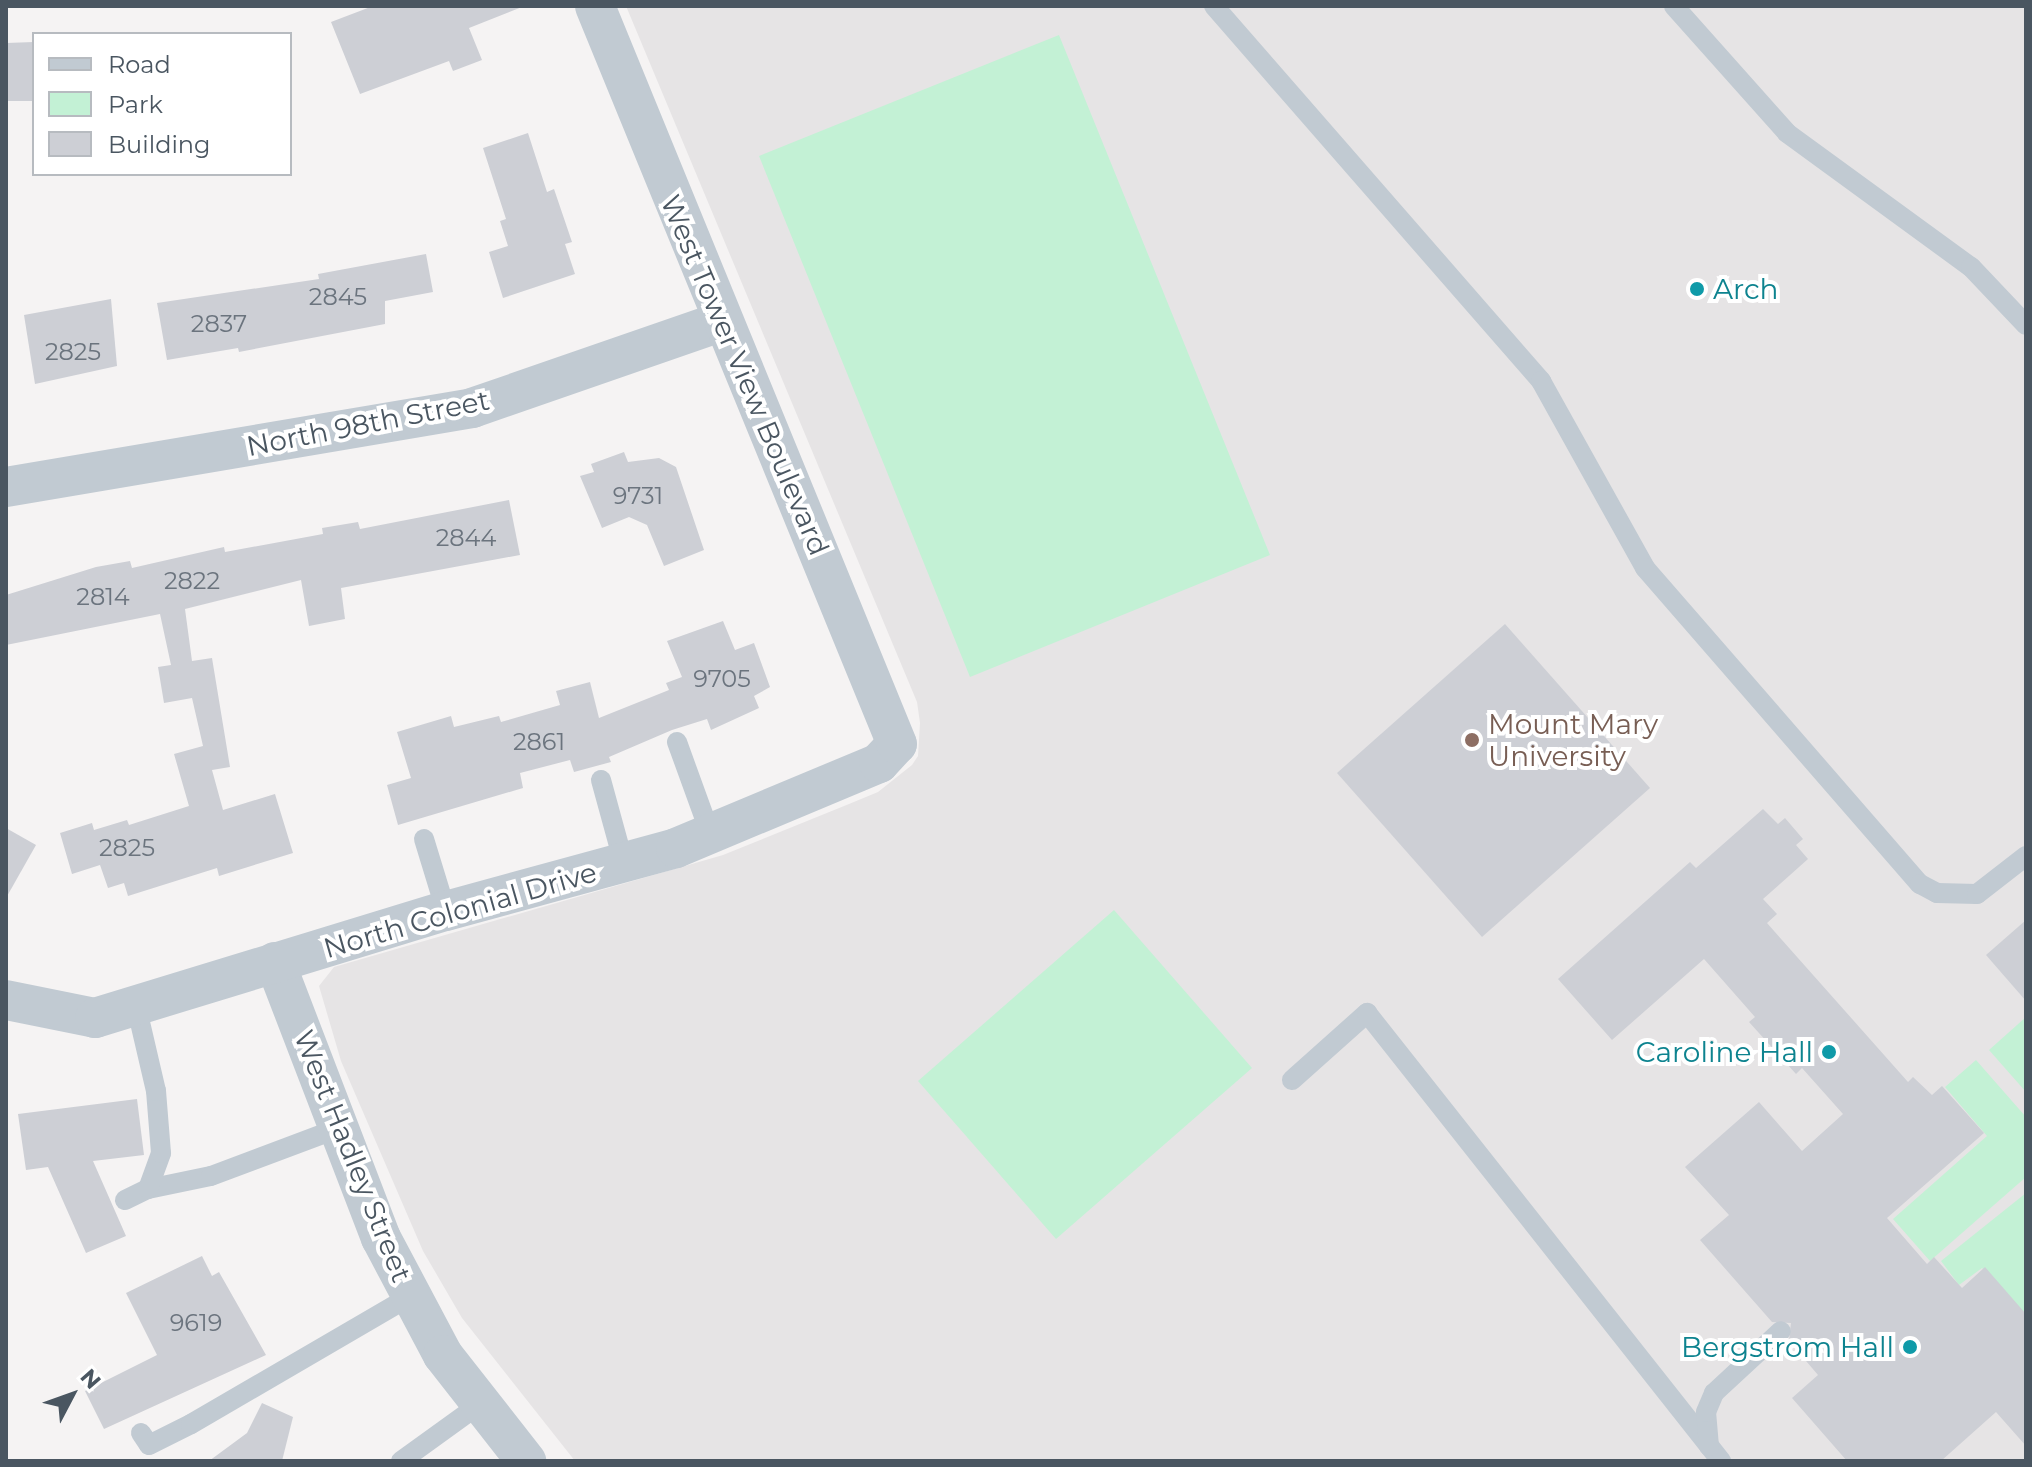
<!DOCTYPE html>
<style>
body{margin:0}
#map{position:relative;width:2032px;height:1467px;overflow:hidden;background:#f5f3f3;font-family:Montserrat,sans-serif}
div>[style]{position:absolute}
.education>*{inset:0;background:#e6e4e5}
.green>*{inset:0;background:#c3f1d5}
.building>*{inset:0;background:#cdcfd5}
.lane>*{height:20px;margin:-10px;padding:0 10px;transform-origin:10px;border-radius:10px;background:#c1cad2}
.street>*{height:40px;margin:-20px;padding:0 20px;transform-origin:20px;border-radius:20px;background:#c1cad2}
.dots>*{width:22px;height:22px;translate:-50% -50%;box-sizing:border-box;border:4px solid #fff;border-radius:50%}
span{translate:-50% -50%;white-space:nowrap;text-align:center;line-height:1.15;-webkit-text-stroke:8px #fff;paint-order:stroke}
.number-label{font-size:24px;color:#6b747e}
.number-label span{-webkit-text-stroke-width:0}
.culture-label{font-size:28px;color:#0d838f}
.left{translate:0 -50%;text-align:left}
.right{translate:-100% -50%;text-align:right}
.street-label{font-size:28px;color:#4a5661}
.education-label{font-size:28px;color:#785e54}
.frame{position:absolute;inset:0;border:8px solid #4a5661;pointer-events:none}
.legend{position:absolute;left:32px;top:32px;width:260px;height:144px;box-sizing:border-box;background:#fff;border:2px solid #b7bbc0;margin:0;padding:10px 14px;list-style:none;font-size:24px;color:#4a5661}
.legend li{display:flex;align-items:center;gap:16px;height:40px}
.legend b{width:40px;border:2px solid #b7bbc0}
.north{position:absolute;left:32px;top:1355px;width:80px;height:80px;-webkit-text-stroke:6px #fff;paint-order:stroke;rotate:49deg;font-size:22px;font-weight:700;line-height:32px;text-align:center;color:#4a5661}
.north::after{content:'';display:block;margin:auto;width:28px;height:36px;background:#4a5661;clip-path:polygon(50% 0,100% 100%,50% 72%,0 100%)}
</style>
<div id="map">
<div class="education">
<div style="clip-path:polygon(626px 6px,2026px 6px,2026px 1461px,575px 1461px,462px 1318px,423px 1251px,341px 1061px,319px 986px,334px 967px,723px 855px,849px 804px,878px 792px,912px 765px,918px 756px,920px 723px,917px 702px)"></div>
</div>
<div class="green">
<div style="clip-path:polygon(1059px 35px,1270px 555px,970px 677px,759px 156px)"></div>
<div style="clip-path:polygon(1114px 910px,1252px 1068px,1056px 1239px,918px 1081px)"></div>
<div style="clip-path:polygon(2026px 1017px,2026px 1092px,1989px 1050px)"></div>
<div style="clip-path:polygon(1976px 1060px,2026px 1117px,2026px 1177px,1930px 1261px,1893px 1219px,1987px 1136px,1945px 1087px)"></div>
<div style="clip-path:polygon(2026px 1193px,2026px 1317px,1982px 1268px,1959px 1285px,1941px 1261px)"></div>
</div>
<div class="building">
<div style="clip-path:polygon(373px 6px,521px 6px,522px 7px,469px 28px,482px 60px,453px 71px,449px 61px,360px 94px,331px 22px)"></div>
<div style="clip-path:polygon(34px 42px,34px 101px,7px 101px,6px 43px)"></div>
<div style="clip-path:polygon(528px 133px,547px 192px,554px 189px,572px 242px,565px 244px,575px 274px,503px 298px,489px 252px,508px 246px,500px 221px,506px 219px,483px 148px)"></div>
<div style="clip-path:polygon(426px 254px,433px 292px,385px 301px,385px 324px,239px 352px,238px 348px,167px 360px,157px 303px,319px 279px,318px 274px)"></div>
<div style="clip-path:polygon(111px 299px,117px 366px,35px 384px,24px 315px)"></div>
<div style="clip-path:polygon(624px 452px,628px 462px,659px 458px,676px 467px,704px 550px,664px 566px,647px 525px,629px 517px,602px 528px,580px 476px,594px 472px,591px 464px)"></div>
<div style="clip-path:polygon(509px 500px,520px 555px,341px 588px,345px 619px,309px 626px,301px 580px,185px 609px,192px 661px,212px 658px,230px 767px,212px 770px,223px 810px,275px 794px,293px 853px,219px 876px,217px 868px,128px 896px,124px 883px,108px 888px,100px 865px,72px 874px,60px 833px,92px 823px,94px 830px,127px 820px,129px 825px,189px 806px,174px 754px,203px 746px,192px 698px,164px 703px,158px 667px,171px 665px,160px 614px,6px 645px,6px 595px,96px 567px,130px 561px,132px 568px,224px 547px,225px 552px,323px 534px,322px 528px,358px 522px,360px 529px)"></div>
<div style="clip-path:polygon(723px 621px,735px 650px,754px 643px,770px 687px,754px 696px,759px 708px,711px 730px,707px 719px,672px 730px,609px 757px,611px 762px,574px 772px,570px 760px,520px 773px,523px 788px,398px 825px,387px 785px,411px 778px,397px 732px,451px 716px,454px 727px,499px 716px,501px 722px,560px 705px,556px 691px,590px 682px,599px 718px,669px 690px,666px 683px,682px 677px,667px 641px)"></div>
<div style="clip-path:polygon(1505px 624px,1650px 788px,1482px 937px,1337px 773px)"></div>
<div style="clip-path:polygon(1763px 809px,1778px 824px,1785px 818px,1803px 839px,1796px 845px,1808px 859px,1763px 899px,1777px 914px,1767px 923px,1908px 1082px,1913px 1077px,1932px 1095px,1942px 1086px,1984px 1133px,1887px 1218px,1927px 1264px,1934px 1257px,1962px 1288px,1985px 1267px,2026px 1314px,2026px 1446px,1996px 1412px,1941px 1461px,1847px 1461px,1792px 1398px,1818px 1375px,1789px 1341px,1791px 1323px,1772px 1322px,1700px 1240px,1729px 1215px,1685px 1167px,1759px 1102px,1802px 1151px,1843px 1114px,1802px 1068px,1796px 1074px,1749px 1022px,1755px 1017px,1704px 959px,1612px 1040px,1558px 979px,1690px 862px,1696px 868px)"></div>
<div style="clip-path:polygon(6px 828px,36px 845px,6px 898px)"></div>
<div style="clip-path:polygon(2026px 920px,2026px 1001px,1986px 955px)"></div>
<div style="clip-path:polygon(137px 1099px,144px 1155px,93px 1161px,126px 1236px,86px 1253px,48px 1167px,26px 1170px,18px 1114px)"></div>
<div style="clip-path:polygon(202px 1256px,212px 1276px,219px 1272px,266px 1355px,104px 1429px,85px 1391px,157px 1355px,126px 1293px)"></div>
<div style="clip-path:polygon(262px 1403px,293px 1417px,282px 1461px,209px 1461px,247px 1433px)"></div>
</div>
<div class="lane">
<div style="left:1214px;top:6px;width:498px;rotate:48.9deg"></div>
<div style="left:1541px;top:381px;width:214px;rotate:60.9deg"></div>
<div style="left:1645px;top:568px;width:419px;rotate:49deg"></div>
<div style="left:1920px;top:884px;width:19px;rotate:28deg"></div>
<div style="left:1937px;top:893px;width:40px;rotate:1.4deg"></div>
<div style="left:1977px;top:894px;width:62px;rotate:-37.8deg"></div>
<div style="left:1674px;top:6px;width:170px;rotate:48.3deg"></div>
<div style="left:1787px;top:133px;width:228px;rotate:36.1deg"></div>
<div style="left:1971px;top:267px;width:80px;rotate:46.5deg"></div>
<div style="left:677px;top:742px;width:97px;rotate:70.1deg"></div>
<div style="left:601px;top:780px;width:87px;rotate:74.7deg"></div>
<div style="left:424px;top:839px;width:75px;rotate:73deg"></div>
<div style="left:1292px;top:1080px;width:101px;rotate:-41.8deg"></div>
<div style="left:1367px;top:1013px;width:571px;rotate:51.68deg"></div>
<div style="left:148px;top:1189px;width:64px;rotate:-11.7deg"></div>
<div style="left:211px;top:1176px;width:137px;rotate:-20.6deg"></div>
<div style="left:125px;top:1200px;width:25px;rotate:-26deg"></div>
<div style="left:148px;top:1189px;width:38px;rotate:-70deg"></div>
<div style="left:161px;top:1153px;width:62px;rotate:-94.6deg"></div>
<div style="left:156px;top:1091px;width:88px;rotate:-103.1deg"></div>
<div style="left:141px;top:1433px;width:14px;rotate:56deg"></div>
<div style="left:149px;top:1445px;width:47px;rotate:-26.6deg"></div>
<div style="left:191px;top:1424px;width:255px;rotate:-30.2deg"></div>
<div style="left:1709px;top:1446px;width:34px;rotate:-95deg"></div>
<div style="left:1706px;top:1412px;width:21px;rotate:-67deg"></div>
<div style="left:1714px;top:1393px;width:91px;rotate:-42.8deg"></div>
<div style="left:401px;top:1461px;width:97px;rotate:-35.8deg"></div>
</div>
<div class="street">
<div style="left:6px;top:487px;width:473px;rotate:-9.6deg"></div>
<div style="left:472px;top:408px;width:263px;rotate:-19.1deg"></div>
<div style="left:275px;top:962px;width:296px;rotate:69deg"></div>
<div style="left:381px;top:1238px;width:132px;rotate:62.1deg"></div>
<div style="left:443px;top:1355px;width:135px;rotate:51.9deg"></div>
<div style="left:6px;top:1000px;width:91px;rotate:11.4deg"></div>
<div style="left:95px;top:1018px;width:367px;rotate:-17deg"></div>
<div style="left:446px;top:911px;width:238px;rotate:-15.3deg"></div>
<div style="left:676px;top:848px;width:220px;rotate:-22.7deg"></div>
<div style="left:879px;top:763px;width:26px;rotate:-47deg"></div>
<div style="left:897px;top:744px;width:797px;rotate:-112.26deg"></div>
</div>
<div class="dots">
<div style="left:1697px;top:289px;background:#0f9aa8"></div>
<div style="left:1472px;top:740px;background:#8d6e63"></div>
<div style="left:1829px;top:1052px;background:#0f9aa8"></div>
<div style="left:1910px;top:1347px;background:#0f9aa8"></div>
</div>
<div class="number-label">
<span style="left:338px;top:297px">2845</span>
<span style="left:219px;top:324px">2837</span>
<span style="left:73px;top:352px">2825</span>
<span style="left:638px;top:496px">9731</span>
<span style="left:466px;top:538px">2844</span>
<span style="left:192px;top:581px">2822</span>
<span style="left:103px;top:597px">2814</span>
<span style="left:722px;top:679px">9705</span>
<span style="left:539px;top:742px">2861</span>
<span style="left:127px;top:848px">2825</span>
<span style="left:196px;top:1323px">9619</span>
</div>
<div class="culture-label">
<span class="left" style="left:1713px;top:289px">Arch</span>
<span class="right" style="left:1813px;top:1052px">Caroline Hall</span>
<span class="right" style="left:1894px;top:1347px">Bergstrom Hall</span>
</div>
<div class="street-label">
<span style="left:745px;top:375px;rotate:67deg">West Tower View Boulevard</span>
<span style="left:368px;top:423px;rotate:-11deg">North 98th Street</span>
<span style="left:460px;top:910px;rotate:-16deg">North Colonial Drive</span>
<span style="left:353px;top:1156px;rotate:68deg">West Hadley Street</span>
</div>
<div class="education-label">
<span class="left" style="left:1488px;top:740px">Mount Mary<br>University</span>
</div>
<div class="frame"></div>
<ul class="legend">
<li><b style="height:10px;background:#c1cad2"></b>Road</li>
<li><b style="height:22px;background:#c3f1d5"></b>Park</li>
<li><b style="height:22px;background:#cdcfd5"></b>Building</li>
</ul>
<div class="north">N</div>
</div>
